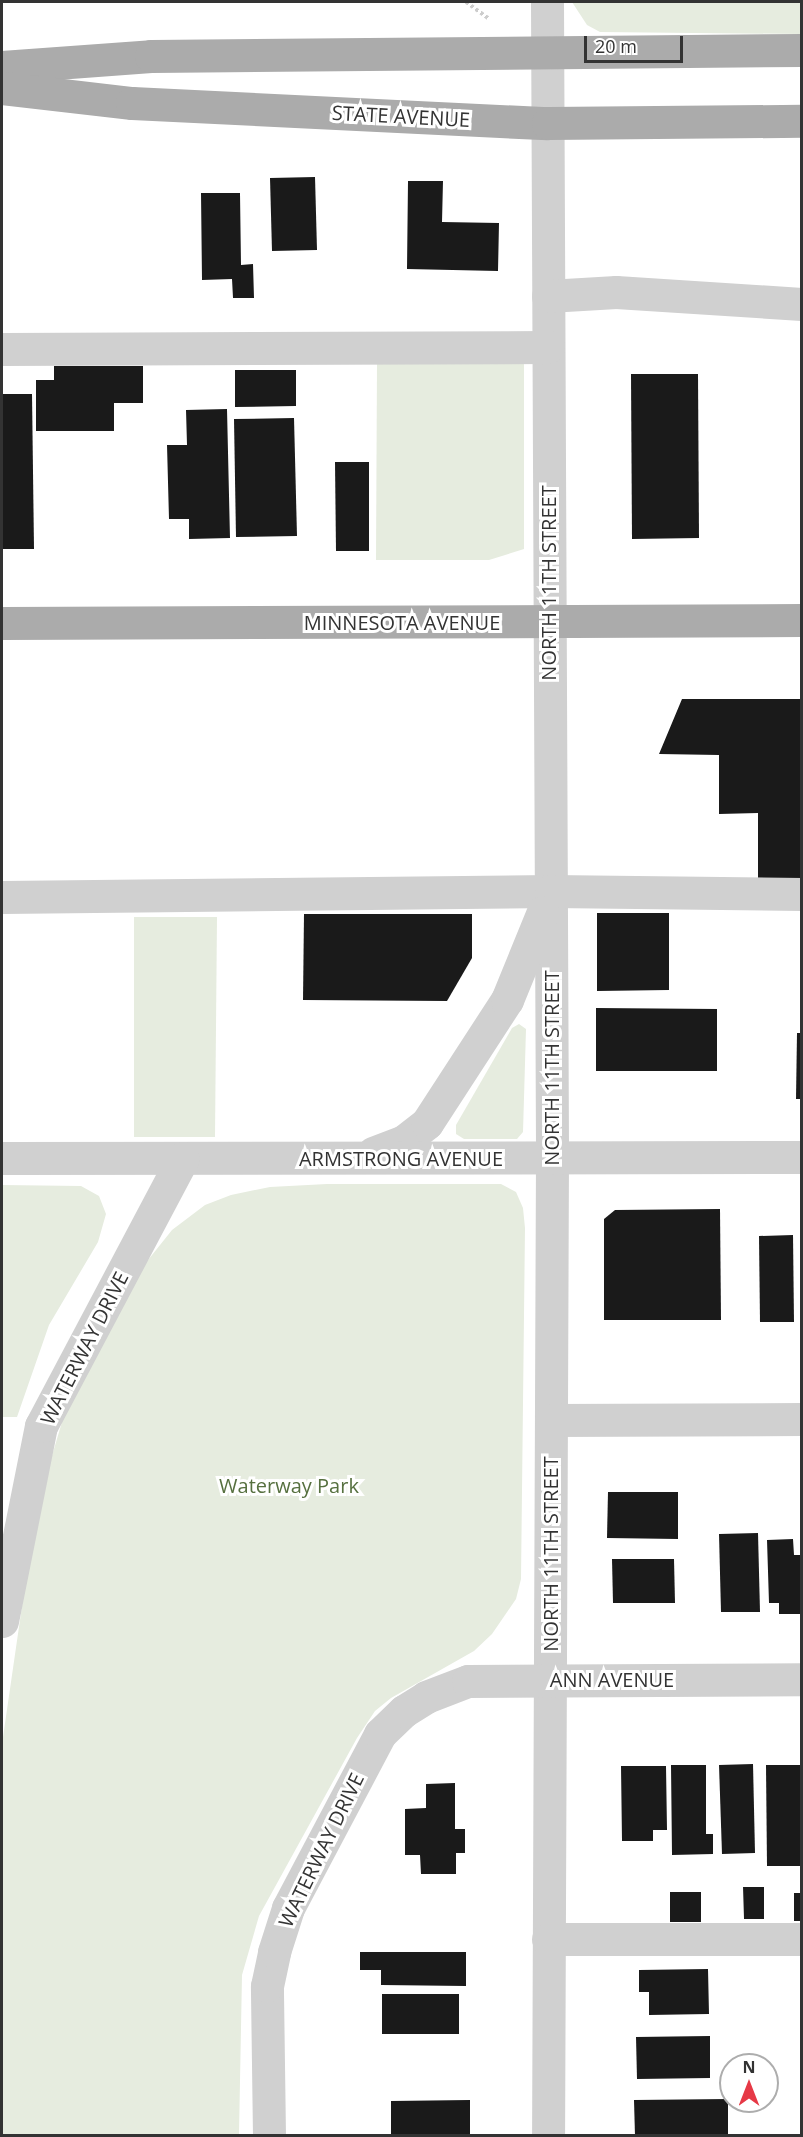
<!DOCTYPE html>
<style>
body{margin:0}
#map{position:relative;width:803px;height:2137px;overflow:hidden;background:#fff;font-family:"Open Sans",sans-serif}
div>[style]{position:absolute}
.green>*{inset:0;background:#e6ecdf}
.building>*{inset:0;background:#1a1a1a}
.path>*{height:4px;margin-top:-2px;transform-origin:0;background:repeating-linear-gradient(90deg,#cdcdcd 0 3px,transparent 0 6px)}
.minor>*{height:33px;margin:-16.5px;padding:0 16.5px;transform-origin:16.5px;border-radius:16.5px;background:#d0d0d0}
.major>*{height:33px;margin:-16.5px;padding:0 16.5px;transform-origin:16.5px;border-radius:16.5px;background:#ababab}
span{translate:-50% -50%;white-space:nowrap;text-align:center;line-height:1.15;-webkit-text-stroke:6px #fff;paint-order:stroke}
.street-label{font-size:20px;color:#333}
.park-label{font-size:20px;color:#56703f}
.frame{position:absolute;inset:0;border:3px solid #333;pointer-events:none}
.north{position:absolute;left:719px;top:2053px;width:60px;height:60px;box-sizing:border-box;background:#fff;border:2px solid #adadad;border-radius:50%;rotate:0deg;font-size:16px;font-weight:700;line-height:24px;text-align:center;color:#333}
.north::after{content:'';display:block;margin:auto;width:21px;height:27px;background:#e63946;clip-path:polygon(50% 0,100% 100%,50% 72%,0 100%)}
.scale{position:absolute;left:584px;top:36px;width:99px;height:27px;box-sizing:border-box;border:3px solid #333;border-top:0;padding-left:8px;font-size:18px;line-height:21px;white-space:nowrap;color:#333;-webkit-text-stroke:4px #fff;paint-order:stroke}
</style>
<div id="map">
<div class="green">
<div style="clip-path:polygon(572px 2px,801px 2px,801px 34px,600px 32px,587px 25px)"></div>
<div style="clip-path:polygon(377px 363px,524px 363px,524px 549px,489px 560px,376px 560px)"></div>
<div style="clip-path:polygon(134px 917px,217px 917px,215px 1137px,134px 1137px)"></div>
<div style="clip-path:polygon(519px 1024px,526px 1029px,523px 1132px,517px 1139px,464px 1139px,456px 1134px,456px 1125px,512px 1028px)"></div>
<div style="clip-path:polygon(327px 1184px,501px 1184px,516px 1192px,523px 1208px,525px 1228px,521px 1579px,516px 1599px,492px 1634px,474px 1651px,391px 1698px,375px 1711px,357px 1738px,259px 1916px,242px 1975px,239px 2135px,2px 2136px,2px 1744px,30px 1551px,45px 1479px,65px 1412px,144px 1265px,172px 1230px,205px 1205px,231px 1195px,270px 1187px)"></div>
<div style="clip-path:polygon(2px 1185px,81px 1186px,99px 1196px,106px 1214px,98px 1242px,49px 1325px,17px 1417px,2px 1417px)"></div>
</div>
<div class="building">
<div style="clip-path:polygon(315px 177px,317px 250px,272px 251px,270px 178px)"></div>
<div style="clip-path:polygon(408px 181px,443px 181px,442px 222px,499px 223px,498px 271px,407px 269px)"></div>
<div style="clip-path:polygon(201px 193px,240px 193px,241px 265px,253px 264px,254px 298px,233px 298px,232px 279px,202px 280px)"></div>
<div style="clip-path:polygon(54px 366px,143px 366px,143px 403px,114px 403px,114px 431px,36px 431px,36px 380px,54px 380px)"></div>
<div style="clip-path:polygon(235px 370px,296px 370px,296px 406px,235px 407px)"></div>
<div style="clip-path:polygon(631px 374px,698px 374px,699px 538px,632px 539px)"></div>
<div style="clip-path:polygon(2px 394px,32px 394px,34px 549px,2px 549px)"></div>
<div style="clip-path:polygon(227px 409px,230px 538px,189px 539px,189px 519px,169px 519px,167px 445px,187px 445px,186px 410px)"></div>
<div style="clip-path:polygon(294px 418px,297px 536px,236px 537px,234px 419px)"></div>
<div style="clip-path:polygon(335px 462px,369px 462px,369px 551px,336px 551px)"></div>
<div style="clip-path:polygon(682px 699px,802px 699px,802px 887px,758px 887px,758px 813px,719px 814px,719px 755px,659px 754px)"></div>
<div style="clip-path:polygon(597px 913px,669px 913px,669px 990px,597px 991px)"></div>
<div style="clip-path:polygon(304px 914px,472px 914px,472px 958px,447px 1001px,303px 1000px)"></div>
<div style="clip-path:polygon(596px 1008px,717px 1009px,717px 1071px,596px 1071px)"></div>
<div style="clip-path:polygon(797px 1033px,802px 1033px,802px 1099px,796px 1099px)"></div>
<div style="clip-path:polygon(720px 1209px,721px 1320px,604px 1320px,604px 1219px,615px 1210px)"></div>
<div style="clip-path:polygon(793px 1235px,794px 1322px,760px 1322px,759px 1236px)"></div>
<div style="clip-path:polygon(608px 1492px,678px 1492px,678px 1539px,607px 1538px)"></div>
<div style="clip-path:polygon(758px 1533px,760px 1612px,721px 1612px,719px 1534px)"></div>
<div style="clip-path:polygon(793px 1539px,794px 1555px,802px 1555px,802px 1614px,779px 1614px,779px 1603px,769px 1603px,767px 1540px)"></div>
<div style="clip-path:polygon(612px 1559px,674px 1559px,675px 1603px,613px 1603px)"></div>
<div style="clip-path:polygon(753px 1764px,755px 1853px,722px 1854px,719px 1765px)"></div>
<div style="clip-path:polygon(671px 1765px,706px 1765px,706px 1834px,713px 1834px,713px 1854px,672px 1855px)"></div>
<div style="clip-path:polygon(766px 1765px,802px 1765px,802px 1866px,767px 1866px)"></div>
<div style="clip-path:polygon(621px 1766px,666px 1766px,667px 1830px,653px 1830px,653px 1841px,622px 1841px)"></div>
<div style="clip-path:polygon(455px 1783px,455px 1829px,465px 1829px,465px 1853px,456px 1853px,456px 1874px,421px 1874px,420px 1855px,405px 1855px,405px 1809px,426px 1808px,426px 1784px)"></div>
<div style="clip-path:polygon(743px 1887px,764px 1887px,764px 1919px,744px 1919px)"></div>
<div style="clip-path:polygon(670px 1892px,701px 1892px,701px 1922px,670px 1922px)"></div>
<div style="clip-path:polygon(794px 1893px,802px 1893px,802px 1921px,794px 1921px)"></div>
<div style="clip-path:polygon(360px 1952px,466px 1952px,466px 1986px,381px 1985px,381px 1970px,360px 1970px)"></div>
<div style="clip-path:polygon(708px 1969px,709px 2014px,649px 2015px,649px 1992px,639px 1992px,639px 1970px)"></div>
<div style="clip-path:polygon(382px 1994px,459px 1994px,459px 2034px,382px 2034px)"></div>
<div style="clip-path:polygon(710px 2036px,710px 2078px,637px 2079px,636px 2037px)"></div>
<div style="clip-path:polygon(728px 2099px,728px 2136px,635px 2136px,634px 2100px)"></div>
<div style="clip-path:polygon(470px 2100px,470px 2136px,391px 2136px,391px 2101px)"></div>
</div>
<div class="path">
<div style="left:466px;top:2px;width:29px;rotate:36deg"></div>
</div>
<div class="minor">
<div style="left:547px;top:2px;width:1155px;rotate:89.75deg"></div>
<div style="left:552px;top:1157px;width:979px;rotate:90.23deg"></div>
<div style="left:548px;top:296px;width:68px;rotate:-3.4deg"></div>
<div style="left:616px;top:292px;width:186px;rotate:3.7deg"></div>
<div style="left:2px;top:349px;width:546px;rotate:-0.21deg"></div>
<div style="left:2px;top:897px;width:549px;rotate:-0.63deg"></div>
<div style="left:551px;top:891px;width:251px;rotate:0.7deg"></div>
<div style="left:373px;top:1153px;width:33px;rotate:-21deg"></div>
<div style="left:404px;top:1141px;width:29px;rotate:-38deg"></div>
<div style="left:427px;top:1123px;width:147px;rotate:-57deg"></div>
<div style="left:507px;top:1000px;width:95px;rotate:-67.8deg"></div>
<div style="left:2px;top:1158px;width:800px;rotate:-0.07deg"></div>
<div style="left:551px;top:1420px;width:251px;rotate:-0.2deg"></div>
<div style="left:2px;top:1621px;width:199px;rotate:-78.7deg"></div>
<div style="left:41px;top:1426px;width:303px;rotate:-62.1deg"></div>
<div style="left:548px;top:1939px;width:254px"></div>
<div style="left:269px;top:2136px;width:150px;rotate:-90.8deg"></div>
<div style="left:267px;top:1986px;width:35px;rotate:-78deg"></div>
<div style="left:274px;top:1952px;width:46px;rotate:-72.3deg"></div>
<div style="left:288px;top:1908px;width:197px;rotate:-62.1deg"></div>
<div style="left:380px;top:1734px;width:33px;rotate:-44deg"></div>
<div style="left:404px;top:1711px;width:26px;rotate:-32deg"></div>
<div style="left:426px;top:1697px;width:45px;rotate:-20.9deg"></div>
<div style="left:468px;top:1681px;width:334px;rotate:-0.3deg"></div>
</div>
<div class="major">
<div style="left:2px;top:67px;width:149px;rotate:-4.2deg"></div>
<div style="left:151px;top:56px;width:651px;rotate:-0.53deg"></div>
<div style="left:2px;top:88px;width:131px;rotate:6.6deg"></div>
<div style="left:132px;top:103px;width:416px;rotate:2.8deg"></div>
<div style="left:548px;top:123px;width:254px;rotate:-0.5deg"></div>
<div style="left:2px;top:623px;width:800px;rotate:-0.21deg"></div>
</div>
<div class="street-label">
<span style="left:401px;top:116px;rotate:3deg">STATE AVENUE</span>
<span style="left:548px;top:583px;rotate:-90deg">NORTH 11TH STREET</span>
<span style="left:402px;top:622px">MINNESOTA AVENUE</span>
<span style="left:551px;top:1068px;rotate:-90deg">NORTH 11TH STREET</span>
<span style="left:401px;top:1158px">ARMSTRONG AVENUE</span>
<span style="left:84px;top:1348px;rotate:-63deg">WATERWAY DRIVE</span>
<span style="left:550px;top:1554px;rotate:-90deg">NORTH 11TH STREET</span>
<span style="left:612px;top:1679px">ANN AVENUE</span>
<span style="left:321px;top:1850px;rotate:-64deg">WATERWAY DRIVE</span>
</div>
<div class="park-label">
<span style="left:289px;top:1485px">Waterway Park</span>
</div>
<div class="frame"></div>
<div class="north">N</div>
<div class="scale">20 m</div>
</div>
